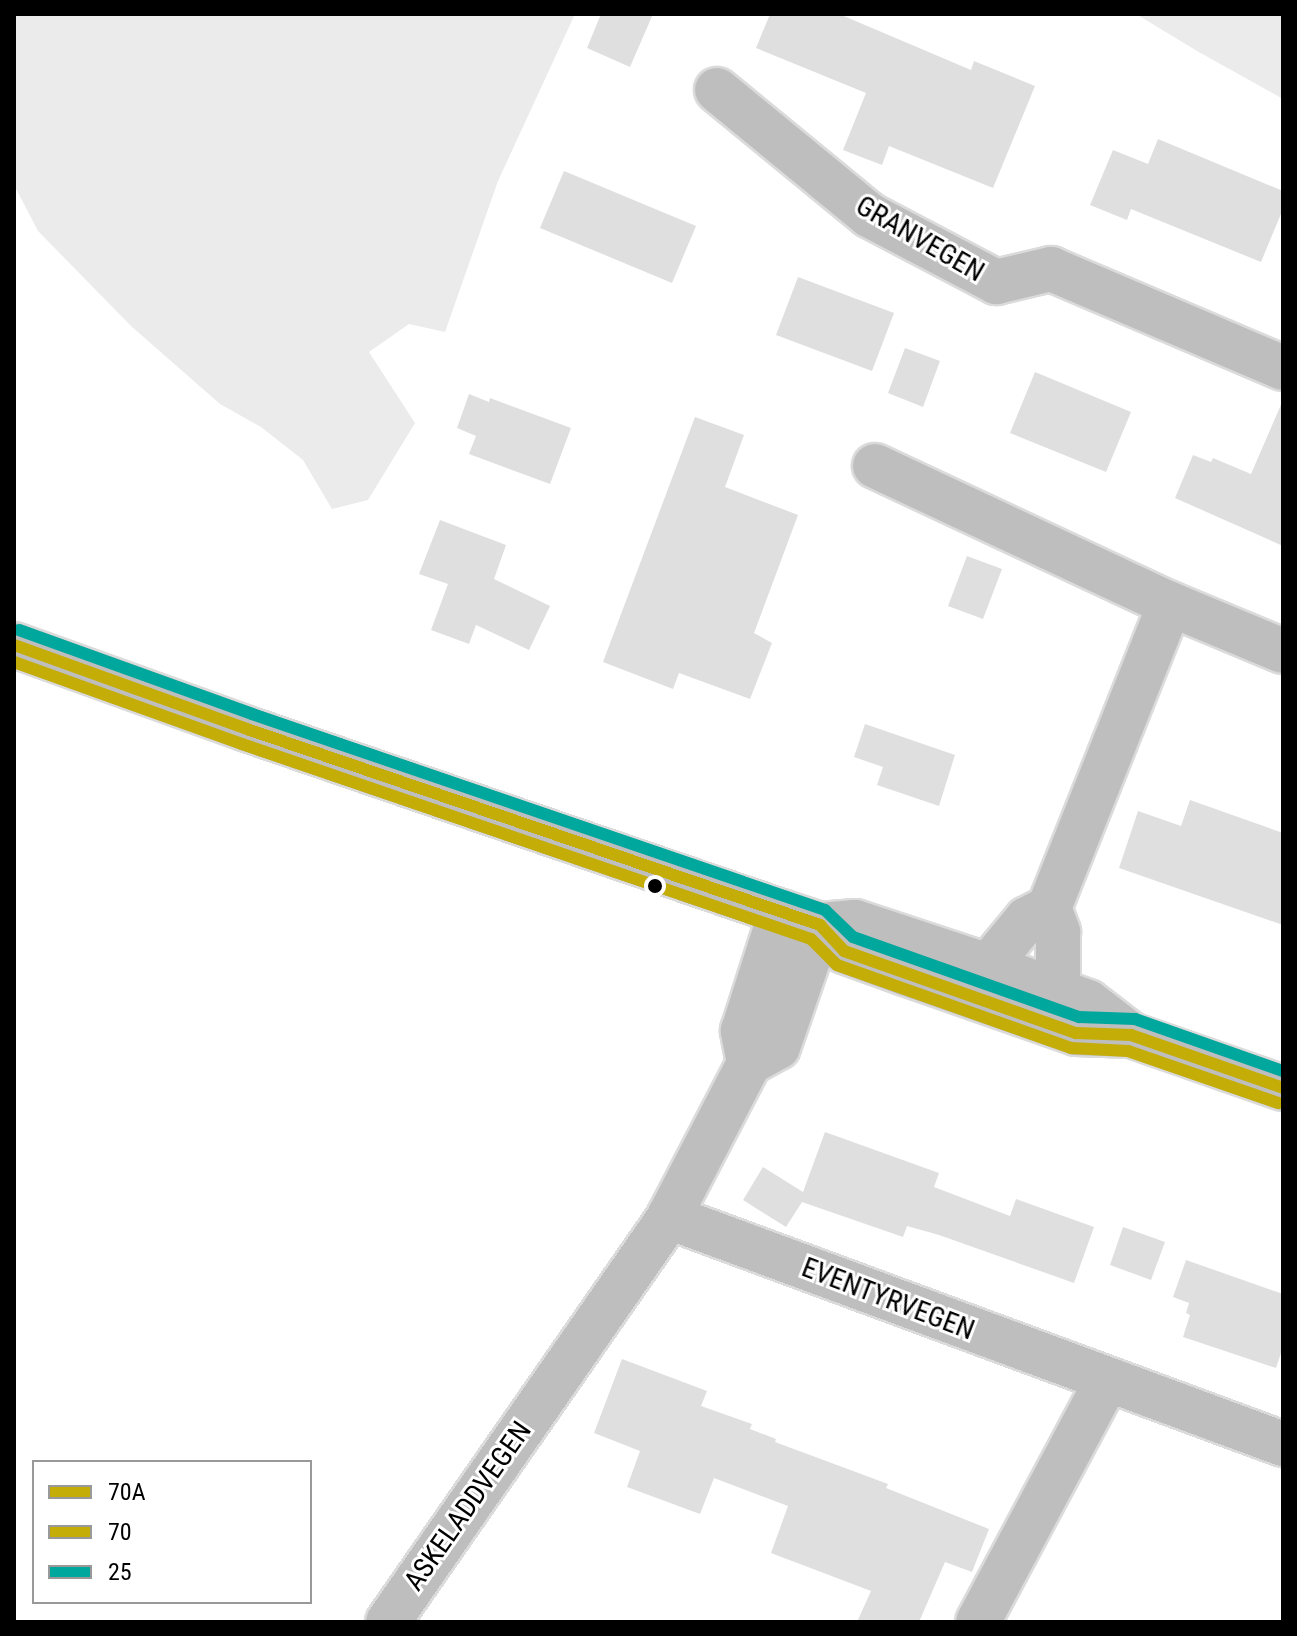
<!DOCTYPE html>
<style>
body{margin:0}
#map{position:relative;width:1297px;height:1636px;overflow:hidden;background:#fff;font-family:"Roboto Condensed",sans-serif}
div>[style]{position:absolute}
.green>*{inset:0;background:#ebebeb}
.building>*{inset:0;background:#dfdfdf}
.roads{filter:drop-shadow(2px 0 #dbdbdb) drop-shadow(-2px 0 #dbdbdb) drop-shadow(0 2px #dbdbdb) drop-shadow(0 -2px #dbdbdb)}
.minor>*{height:44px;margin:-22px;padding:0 22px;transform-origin:22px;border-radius:22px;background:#bebebe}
.major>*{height:44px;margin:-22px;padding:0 22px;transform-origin:22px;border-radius:22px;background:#bebebe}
.bus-1>*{height:12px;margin:-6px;padding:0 6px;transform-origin:6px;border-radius:6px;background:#c5ad07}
.bus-2>*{height:12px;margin:-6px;padding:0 6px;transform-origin:6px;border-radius:6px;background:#c5ad07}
.bus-3>*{height:12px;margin:-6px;padding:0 6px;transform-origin:6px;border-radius:6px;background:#00a79d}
.dots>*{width:22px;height:22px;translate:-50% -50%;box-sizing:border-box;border:4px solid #fff;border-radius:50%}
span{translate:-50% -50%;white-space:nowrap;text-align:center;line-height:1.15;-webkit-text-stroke:6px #fff;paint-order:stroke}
.street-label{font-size:28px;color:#000}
.frame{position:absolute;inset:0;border:16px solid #000;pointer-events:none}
.legend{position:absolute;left:32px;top:1460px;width:280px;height:144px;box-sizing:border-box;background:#fff;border:2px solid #999;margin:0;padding:10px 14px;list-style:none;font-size:24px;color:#000}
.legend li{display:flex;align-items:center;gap:16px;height:40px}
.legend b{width:40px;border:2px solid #999}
</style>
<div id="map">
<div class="green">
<div style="clip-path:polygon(14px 14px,575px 14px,498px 181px,445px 332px,409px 324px,369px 352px,415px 423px,368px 500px,332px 509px,303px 460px,261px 427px,220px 404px,131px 326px,38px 231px,14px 185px)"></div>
<div style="clip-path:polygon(1136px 14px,1283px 14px,1283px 99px,1197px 51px)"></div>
</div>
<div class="building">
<div style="clip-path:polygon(601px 14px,653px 14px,630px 67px,587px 48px)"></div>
<div style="clip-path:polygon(770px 14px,839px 14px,971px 70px,974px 61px,1035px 86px,993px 188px,889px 146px,882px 165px,843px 150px,866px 93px,756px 48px)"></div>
<div style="clip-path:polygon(1158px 139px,1283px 191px,1283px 209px,1261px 262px,1131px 209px,1127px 220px,1090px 205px,1113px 150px,1148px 164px)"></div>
<div style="clip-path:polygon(564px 171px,696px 226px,672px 283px,540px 228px)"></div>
<div style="clip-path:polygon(798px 277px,894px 313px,872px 371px,776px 335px)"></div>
<div style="clip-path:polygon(905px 348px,940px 361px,923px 407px,888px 393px)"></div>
<div style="clip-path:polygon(1035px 372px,1131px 412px,1106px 472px,1010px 433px)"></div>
<div style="clip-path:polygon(469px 394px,489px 402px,490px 398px,571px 428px,550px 484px,469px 454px,476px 436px,457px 428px)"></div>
<div style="clip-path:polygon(1283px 400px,1283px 546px,1175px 498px,1193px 455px,1211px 462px,1213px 458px,1251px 474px)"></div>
<div style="clip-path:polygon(695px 417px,744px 435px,725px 487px,798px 515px,754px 633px,772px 643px,750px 699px,679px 673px,673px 689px,603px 662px)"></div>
<div style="clip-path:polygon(440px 520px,506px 545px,494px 579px,550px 606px,529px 650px,476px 625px,469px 644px,431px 630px,448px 584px,419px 574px)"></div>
<div style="clip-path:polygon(967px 556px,1002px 569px,983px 619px,948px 606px)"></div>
<div style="clip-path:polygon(865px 724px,955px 755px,939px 806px,877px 785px,883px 767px,854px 757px)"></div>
<div style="clip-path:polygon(1190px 800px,1283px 833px,1283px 925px,1119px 868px,1138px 811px,1181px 826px)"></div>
<div style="clip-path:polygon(825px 1132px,939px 1173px,934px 1187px,1010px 1216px,1016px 1199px,1094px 1227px,1074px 1283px,939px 1235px,907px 1226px,903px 1237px,802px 1202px,786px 1227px,743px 1200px,763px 1167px,803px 1192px)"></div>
<div style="clip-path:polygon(1123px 1227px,1165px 1242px,1151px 1280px,1110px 1265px)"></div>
<div style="clip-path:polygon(1186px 1260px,1283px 1294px,1283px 1347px,1276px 1368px,1183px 1337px,1190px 1315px,1186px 1313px,1189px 1303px,1173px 1297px)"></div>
<div style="clip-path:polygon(622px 1359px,707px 1391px,701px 1406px,752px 1424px,750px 1429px,776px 1439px,775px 1442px,888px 1484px,886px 1488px,989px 1529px,972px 1572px,945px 1562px,919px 1622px,857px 1622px,871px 1591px,771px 1553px,788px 1506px,714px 1478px,700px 1514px,627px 1487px,640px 1451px,594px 1433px)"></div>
</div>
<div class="roads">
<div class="minor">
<div style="left:717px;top:90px;width:197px;rotate:39.4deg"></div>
<div style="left:869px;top:215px;width:144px;rotate:27.8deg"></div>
<div style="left:996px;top:282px;width:57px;rotate:-13.3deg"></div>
<div style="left:1051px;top:269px;width:252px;rotate:23.1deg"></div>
<div style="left:875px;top:466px;width:326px;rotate:25.1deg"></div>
<div style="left:1049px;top:908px;width:26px;rotate:69deg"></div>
<div style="left:1058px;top:932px;width:59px;rotate:90deg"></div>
<div style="left:988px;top:966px;width:61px;rotate:-50.3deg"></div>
<div style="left:1027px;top:919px;width:25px;rotate:-27deg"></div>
<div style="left:1049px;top:908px;width:327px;rotate:-68.3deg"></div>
<div style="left:1170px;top:604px;width:122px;rotate:22.6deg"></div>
<div style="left:749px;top:1063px;width:33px;rotate:-101deg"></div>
<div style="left:743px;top:1031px;width:125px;rotate:-72.3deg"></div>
<div style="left:669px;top:1217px;width:655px;rotate:20.29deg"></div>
<div style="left:388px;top:1622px;width:493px;rotate:-55.2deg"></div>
<div style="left:669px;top:1217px;width:174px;rotate:-62.5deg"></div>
<div style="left:749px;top:1063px;width:33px;rotate:-29deg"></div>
<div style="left:778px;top:1047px;width:129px;rotate:-71deg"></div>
<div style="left:978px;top:1622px;width:272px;rotate:-61.9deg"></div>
</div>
<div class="major">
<div style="left:14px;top:645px;width:248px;rotate:19.8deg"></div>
<div style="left:247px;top:729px;width:564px;rotate:18.92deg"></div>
<div style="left:781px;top:912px;width:41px;rotate:18.4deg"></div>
<div style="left:820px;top:925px;width:35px;rotate:-5deg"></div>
<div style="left:855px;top:922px;width:140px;rotate:18.3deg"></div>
<div style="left:988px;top:966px;width:106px;rotate:19.8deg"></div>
<div style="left:1088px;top:1002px;width:54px;rotate:37.5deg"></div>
<div style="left:820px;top:925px;width:35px;rotate:47deg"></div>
<div style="left:844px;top:951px;width:65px;rotate:19.8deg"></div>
<div style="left:905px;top:973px;width:181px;rotate:19.3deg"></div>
<div style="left:1076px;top:1033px;width:55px;rotate:2.1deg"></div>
<div style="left:1131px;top:1035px;width:161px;rotate:19.2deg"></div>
</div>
</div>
<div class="bus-1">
<div style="left:14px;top:645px;width:248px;rotate:19.8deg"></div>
<div style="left:247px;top:729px;width:606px;rotate:18.88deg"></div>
<div style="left:820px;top:925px;width:35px;rotate:47deg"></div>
<div style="left:844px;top:951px;width:246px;rotate:19.5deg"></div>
<div style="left:1076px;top:1033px;width:55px;rotate:2.1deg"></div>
<div style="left:1131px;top:1035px;width:161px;rotate:19.2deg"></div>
</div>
<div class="bus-2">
<div style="left:14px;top:662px;width:242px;rotate:19.8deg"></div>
<div style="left:242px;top:744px;width:601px;rotate:18.92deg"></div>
<div style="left:811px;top:939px;width:37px;rotate:45deg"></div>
<div style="left:837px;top:965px;width:248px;rotate:19.5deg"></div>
<div style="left:1071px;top:1048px;width:57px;rotate:3deg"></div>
<div style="left:1128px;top:1051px;width:159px;rotate:19.1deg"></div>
</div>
<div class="bus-3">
<div style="left:19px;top:630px;width:248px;rotate:19.8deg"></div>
<div style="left:252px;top:714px;width:606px;rotate:18.88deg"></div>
<div style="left:825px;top:910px;width:39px;rotate:44deg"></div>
<div style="left:853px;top:937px;width:240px;rotate:19.5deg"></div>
<div style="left:1079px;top:1017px;width:56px;rotate:2deg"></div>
<div style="left:1135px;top:1019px;width:157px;rotate:19.4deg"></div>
</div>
<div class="dots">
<div style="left:655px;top:886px;background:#000"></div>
</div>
<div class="street-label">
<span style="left:920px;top:239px;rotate:30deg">GRANVEGEN</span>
<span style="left:888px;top:1299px;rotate:21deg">EVENTYRVEGEN</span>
<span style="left:468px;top:1506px;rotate:-55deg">ASKELADDVEGEN</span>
</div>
<div class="frame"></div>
<ul class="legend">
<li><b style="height:10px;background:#c5ad07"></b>70A</li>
<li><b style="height:10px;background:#c5ad07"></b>70</li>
<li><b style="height:10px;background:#00a79d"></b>25</li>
</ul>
</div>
